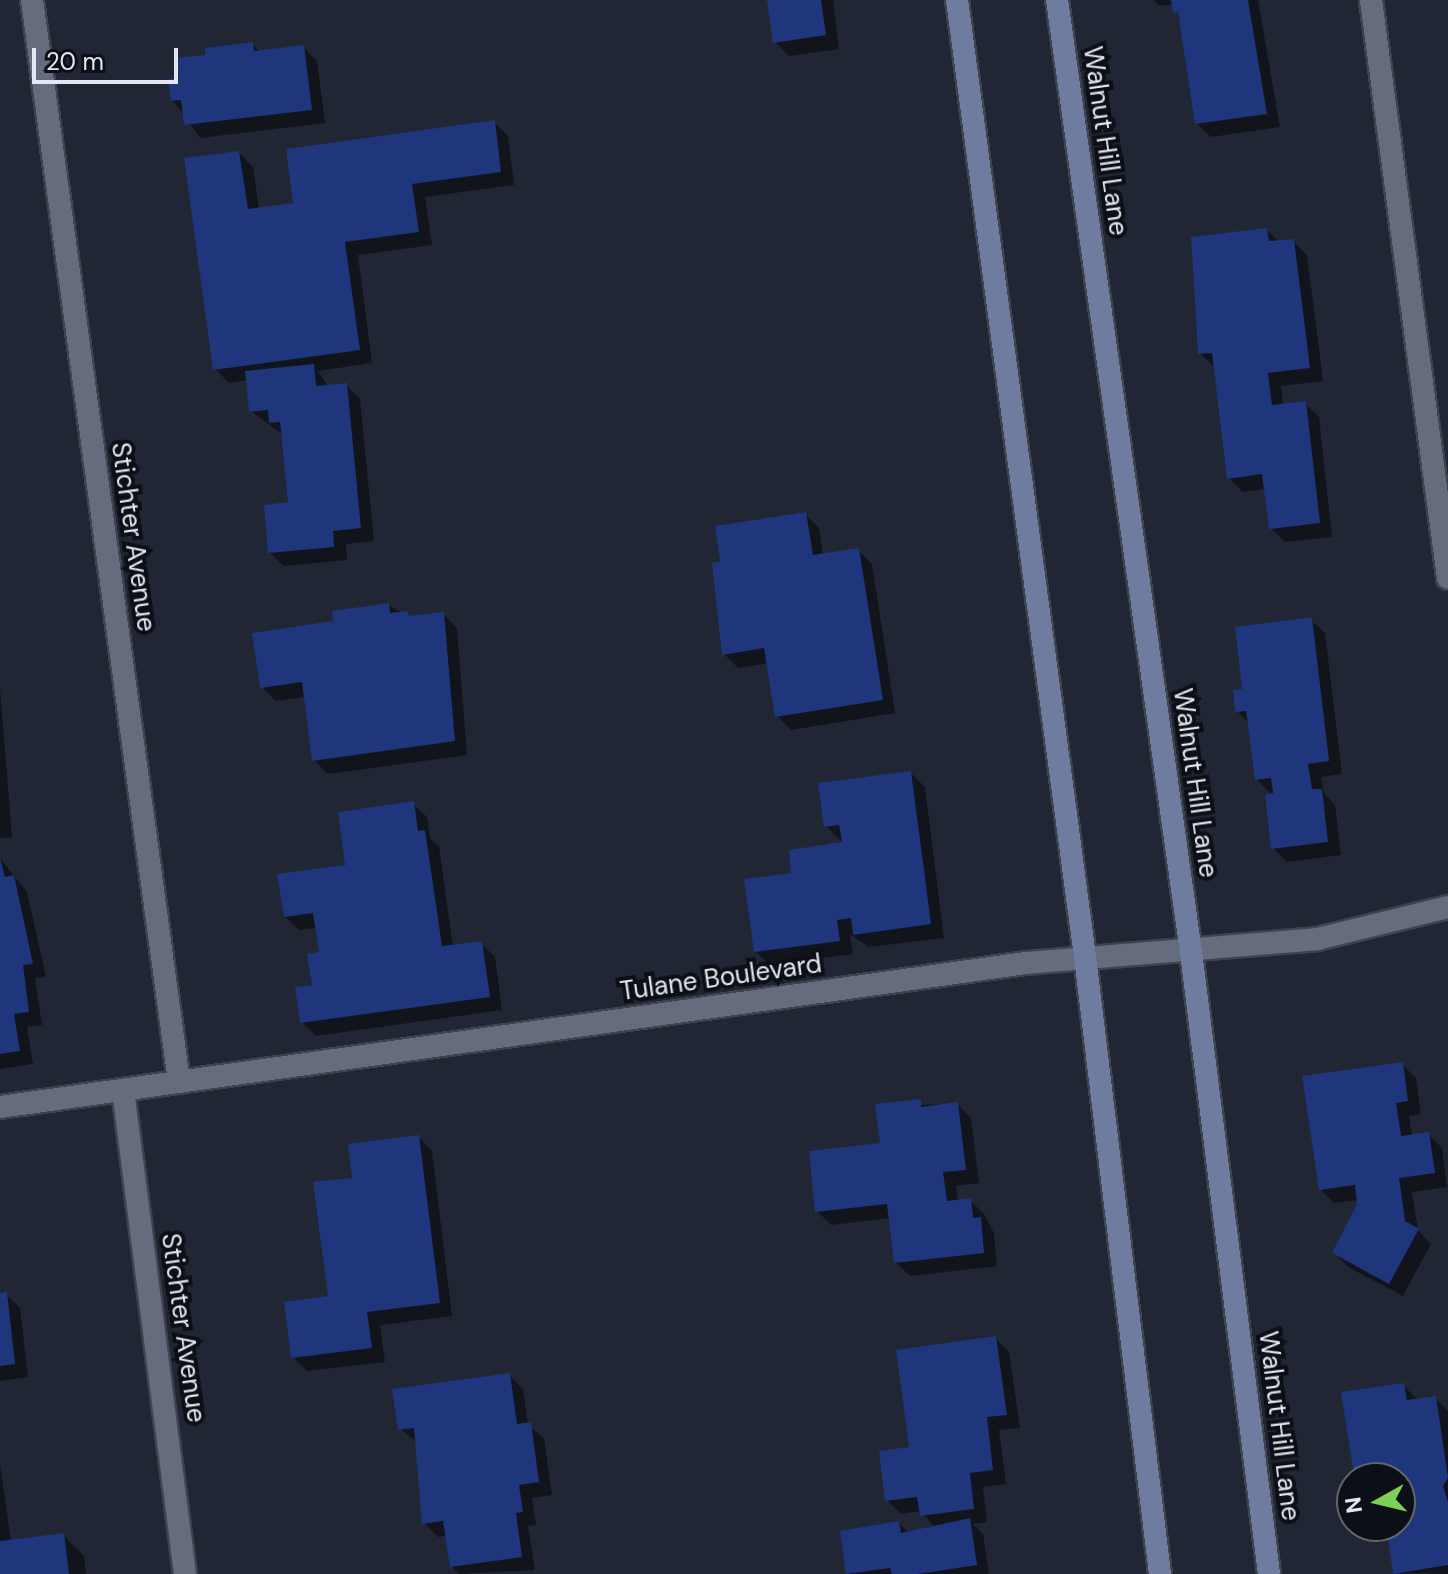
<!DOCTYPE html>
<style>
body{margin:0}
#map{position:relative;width:1448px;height:1574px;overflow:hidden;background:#202634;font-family:"DM Sans",sans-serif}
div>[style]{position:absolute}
.shadow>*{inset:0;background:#0007}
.building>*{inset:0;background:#1f357c}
.roads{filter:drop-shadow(2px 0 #3e434e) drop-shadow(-2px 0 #3e434e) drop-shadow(0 2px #3e434e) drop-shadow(0 -2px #3e434e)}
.service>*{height:22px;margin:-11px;padding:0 11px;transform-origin:11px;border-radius:11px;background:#656c7d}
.minor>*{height:22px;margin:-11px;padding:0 11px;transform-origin:11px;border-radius:11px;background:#656c7d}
.secondary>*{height:22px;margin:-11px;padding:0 11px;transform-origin:11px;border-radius:11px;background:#6f7c9f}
span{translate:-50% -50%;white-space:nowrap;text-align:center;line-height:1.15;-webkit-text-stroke:8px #0d0f16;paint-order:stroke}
.street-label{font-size:26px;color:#e3e7f1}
.north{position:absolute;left:1336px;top:1462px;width:80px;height:80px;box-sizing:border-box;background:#0d0f16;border:2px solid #63656e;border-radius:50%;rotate:262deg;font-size:22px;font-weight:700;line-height:32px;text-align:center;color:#e3e7f1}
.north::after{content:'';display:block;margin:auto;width:28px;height:36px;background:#7cd155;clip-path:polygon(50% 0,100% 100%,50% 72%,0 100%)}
.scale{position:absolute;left:32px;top:48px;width:146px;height:36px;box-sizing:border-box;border:4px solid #e3e7f1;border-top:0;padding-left:10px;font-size:24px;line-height:28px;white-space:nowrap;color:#e3e7f1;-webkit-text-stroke:6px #0d0f16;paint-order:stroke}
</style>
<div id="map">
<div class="shadow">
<div style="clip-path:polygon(769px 0,833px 0,839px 49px,789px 56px,775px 42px)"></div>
<div style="clip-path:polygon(1154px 0,1258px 0,1280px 127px,1211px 137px,1197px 124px,1181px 18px,1174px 4px,1160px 6px)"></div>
<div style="clip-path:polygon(252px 44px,260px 52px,303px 47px,317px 61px,325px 123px,200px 138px,173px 100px,181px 80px)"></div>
<div style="clip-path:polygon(494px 122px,508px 136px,514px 185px,425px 197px,432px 245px,358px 255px,372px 363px,318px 371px,328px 387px,346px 385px,360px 399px,374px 541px,346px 544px,347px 560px,284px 566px,270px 553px,290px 504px,283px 435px,251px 411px,248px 380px,229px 383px,215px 369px,239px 153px,253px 167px,259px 209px,295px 205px)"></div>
<div style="clip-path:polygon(1267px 230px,1279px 242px,1293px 241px,1307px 255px,1323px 381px,1281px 386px,1283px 405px,1305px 403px,1319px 417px,1332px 537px,1285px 542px,1271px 528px,1266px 489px,1243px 492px,1229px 478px,1214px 367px,1200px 353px)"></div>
<div style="clip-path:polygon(805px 514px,819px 528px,823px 555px,858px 550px,872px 564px,895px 713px,791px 730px,777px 716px,769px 663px,738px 668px,724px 654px)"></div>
<div style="clip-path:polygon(388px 605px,412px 618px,443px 614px,457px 628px,467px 755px,328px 774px,314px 760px,306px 697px,276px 701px,262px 687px)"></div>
<div style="clip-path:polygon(1311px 620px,1325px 633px,1342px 774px,1321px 777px,1324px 793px,1335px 805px,1341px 855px,1287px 862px,1273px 848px,1272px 795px,1256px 779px,1249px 723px,1237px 711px,1245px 691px)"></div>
<div style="clip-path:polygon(0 688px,12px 837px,0 838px)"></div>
<div style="clip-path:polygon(911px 773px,925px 787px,944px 938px,869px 947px,850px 934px,853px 954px,770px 965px,756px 952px,793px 875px,844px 844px,826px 826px)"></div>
<div style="clip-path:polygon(413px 804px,427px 817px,430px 838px,439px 846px,453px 947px,481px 943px,495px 957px,502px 1010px,316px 1036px,302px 1022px,321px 954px,317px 928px,299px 930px,285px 917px)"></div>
<div style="clip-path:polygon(0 858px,27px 892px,46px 977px,35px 978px,42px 1025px,27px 1027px,33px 1064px,0 1069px)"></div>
<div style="clip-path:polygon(1402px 1064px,1416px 1078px,1421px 1114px,1409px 1116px,1412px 1136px,1428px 1134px,1442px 1148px,1447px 1187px,1412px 1192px,1418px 1230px,1431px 1244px,1403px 1296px,1348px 1267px,1334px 1253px,1359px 1200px,1334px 1203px,1321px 1190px)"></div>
<div style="clip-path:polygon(957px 1104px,971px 1118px,979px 1183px,956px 1186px,958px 1201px,970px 1200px,984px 1214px,994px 1233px,997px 1266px,910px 1276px,896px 1262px,891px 1218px,831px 1225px,817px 1211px,882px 1145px,877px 1106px)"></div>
<div style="clip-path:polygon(419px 1137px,432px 1151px,452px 1316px,380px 1325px,385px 1362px,307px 1371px,293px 1357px,330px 1298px,354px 1179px)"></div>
<div style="clip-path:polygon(6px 1294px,20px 1308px,28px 1377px,0 1381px,0 1295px)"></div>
<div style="clip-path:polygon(995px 1338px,1009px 1352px,1020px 1428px,999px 1430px,1006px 1484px,983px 1487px,987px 1522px,973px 1524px,983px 1534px,989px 1574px,849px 1574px,842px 1533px,899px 1523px,909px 1533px,935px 1528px,921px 1511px,901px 1514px,887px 1500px,911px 1449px)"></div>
<div style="clip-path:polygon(509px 1375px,523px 1389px,528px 1425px,544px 1438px,552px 1495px,532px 1498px,536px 1525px,528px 1526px,535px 1570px,459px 1574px,452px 1566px,447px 1535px,438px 1537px,424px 1523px,417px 1442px,400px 1429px)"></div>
<div style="clip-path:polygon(1403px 1385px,1417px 1399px,1435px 1398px,1448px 1411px,1448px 1574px,1395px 1573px,1389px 1535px,1381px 1526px,1400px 1526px,1400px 1478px,1365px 1478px,1355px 1468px)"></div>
<div style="clip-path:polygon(0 1463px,11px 1542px,63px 1535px,84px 1556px,86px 1574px,0 1574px)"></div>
</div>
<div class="building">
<div style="clip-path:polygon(767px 0,821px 0,826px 35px,773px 43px)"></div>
<div style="clip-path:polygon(1171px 0,1248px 0,1267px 114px,1195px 124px,1178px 12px,1173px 13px)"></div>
<div style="clip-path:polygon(253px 42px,254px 51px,304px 45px,312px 110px,184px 125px,181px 100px,171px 101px,168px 79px,179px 78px,176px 58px,205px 55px,205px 48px)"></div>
<div style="clip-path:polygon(495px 120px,501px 172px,412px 184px,419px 232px,345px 242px,360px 350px,213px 370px,184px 158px,239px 151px,248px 209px,293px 203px,286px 149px)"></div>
<div style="clip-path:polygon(1267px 228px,1269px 241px,1294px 239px,1310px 368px,1268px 373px,1272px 405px,1306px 401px,1320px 523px,1269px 529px,1262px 474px,1227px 479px,1212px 353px,1198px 354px,1191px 237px)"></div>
<div style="clip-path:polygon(314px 364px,316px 386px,347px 383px,361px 528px,333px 531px,334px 547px,268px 553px,264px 505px,288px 502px,280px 422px,269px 423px,268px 410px,249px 412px,245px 371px)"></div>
<div style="clip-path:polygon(806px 512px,813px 555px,859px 548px,883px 700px,775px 717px,764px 648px,722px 655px,712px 563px,720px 561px,715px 526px)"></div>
<div style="clip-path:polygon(389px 603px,390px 613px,408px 611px,408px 616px,444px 612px,455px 741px,312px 761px,302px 682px,260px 688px,252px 633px,333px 621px,332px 611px)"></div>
<div style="clip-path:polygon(1312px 617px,1329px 761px,1308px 764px,1312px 789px,1322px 789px,1328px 842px,1271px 849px,1265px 794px,1273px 793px,1271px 778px,1255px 780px,1246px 711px,1235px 712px,1233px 690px,1242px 689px,1235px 627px)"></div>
<div style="clip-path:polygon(911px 771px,931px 924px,853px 935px,851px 918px,837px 920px,840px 941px,754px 952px,744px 879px,791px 873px,789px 850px,842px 842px,839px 825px,824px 827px,818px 783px)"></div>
<div style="clip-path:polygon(414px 801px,418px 831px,425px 830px,442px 946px,482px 941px,490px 997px,300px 1023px,295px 987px,312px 985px,307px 954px,319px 952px,313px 913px,284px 917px,277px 874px,345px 865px,338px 812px)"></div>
<div style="clip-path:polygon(0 858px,5px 877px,14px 875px,33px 964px,23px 965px,29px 1012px,14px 1014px,20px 1051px,0 1054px)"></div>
<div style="clip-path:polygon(1403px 1062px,1408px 1101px,1396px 1103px,1401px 1136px,1429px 1132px,1435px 1173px,1399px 1178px,1405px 1221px,1419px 1229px,1389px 1284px,1332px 1253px,1357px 1204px,1355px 1185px,1319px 1190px,1302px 1076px)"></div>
<div style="clip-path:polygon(921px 1099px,921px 1107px,958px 1102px,966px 1170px,943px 1172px,947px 1201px,971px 1198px,973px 1218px,981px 1217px,984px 1253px,894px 1263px,887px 1204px,815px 1212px,809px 1151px,880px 1143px,875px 1104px)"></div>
<div style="clip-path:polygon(419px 1135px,440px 1303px,367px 1312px,372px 1348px,291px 1358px,284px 1302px,328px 1296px,313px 1182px,352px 1178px,348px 1144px)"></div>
<div style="clip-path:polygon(7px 1292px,15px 1364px,0 1366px,0 1293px)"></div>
<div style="clip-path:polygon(996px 1336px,1007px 1415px,987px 1417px,993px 1470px,970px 1473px,974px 1509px,920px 1516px,917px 1497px,885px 1501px,879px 1451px,909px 1447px,896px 1350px)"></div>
<div style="clip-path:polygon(510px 1373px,517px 1424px,531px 1422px,539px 1482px,519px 1485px,523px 1512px,516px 1513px,522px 1557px,450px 1567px,443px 1521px,422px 1524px,414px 1428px,398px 1430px,392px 1389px)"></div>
<div style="clip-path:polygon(1404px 1383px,1407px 1400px,1436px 1396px,1448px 1478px,1443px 1486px,1448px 1502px,1448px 1565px,1393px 1574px,1386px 1526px,1400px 1526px,1400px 1478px,1370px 1478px,1368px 1466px,1353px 1469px,1341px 1392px)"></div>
<div style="clip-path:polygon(970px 1518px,977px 1565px,918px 1574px,892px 1574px,890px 1568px,846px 1574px,840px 1531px,899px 1521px,901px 1533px)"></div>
<div style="clip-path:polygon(64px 1533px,69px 1574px,0 1574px,0 1541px)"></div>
</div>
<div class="roads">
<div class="service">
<div style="left:1371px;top:0;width:583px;rotate:82.41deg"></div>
</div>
<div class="minor">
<div style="left:32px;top:0;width:1092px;rotate:82.26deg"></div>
<div style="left:123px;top:1090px;width:488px;rotate:82.7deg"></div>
<div style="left:0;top:1107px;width:1036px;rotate:-7.99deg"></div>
<div style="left:1026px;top:963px;width:292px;rotate:-4.7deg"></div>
<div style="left:1317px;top:939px;width:135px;rotate:-13.7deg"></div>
</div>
<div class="secondary">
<div style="left:957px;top:0;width:966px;rotate:82.38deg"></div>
<div style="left:1085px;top:957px;width:622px;rotate:83.07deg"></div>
<div style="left:1057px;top:0;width:961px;rotate:81.99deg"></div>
<div style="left:1191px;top:952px;width:627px;rotate:82.85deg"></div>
</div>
</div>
<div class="street-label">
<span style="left:1105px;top:141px;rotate:82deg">Walnut Hill Lane</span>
<span style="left:133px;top:537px;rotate:82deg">Stichter Avenue</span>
<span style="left:1195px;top:783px;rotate:82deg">Walnut Hill Lane</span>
<span style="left:721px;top:978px;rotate:-8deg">Tulane Boulevard</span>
<span style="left:183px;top:1328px;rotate:82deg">Stichter Avenue</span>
<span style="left:1279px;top:1426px;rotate:83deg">Walnut Hill Lane</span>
</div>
<div class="north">N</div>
<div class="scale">20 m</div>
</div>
